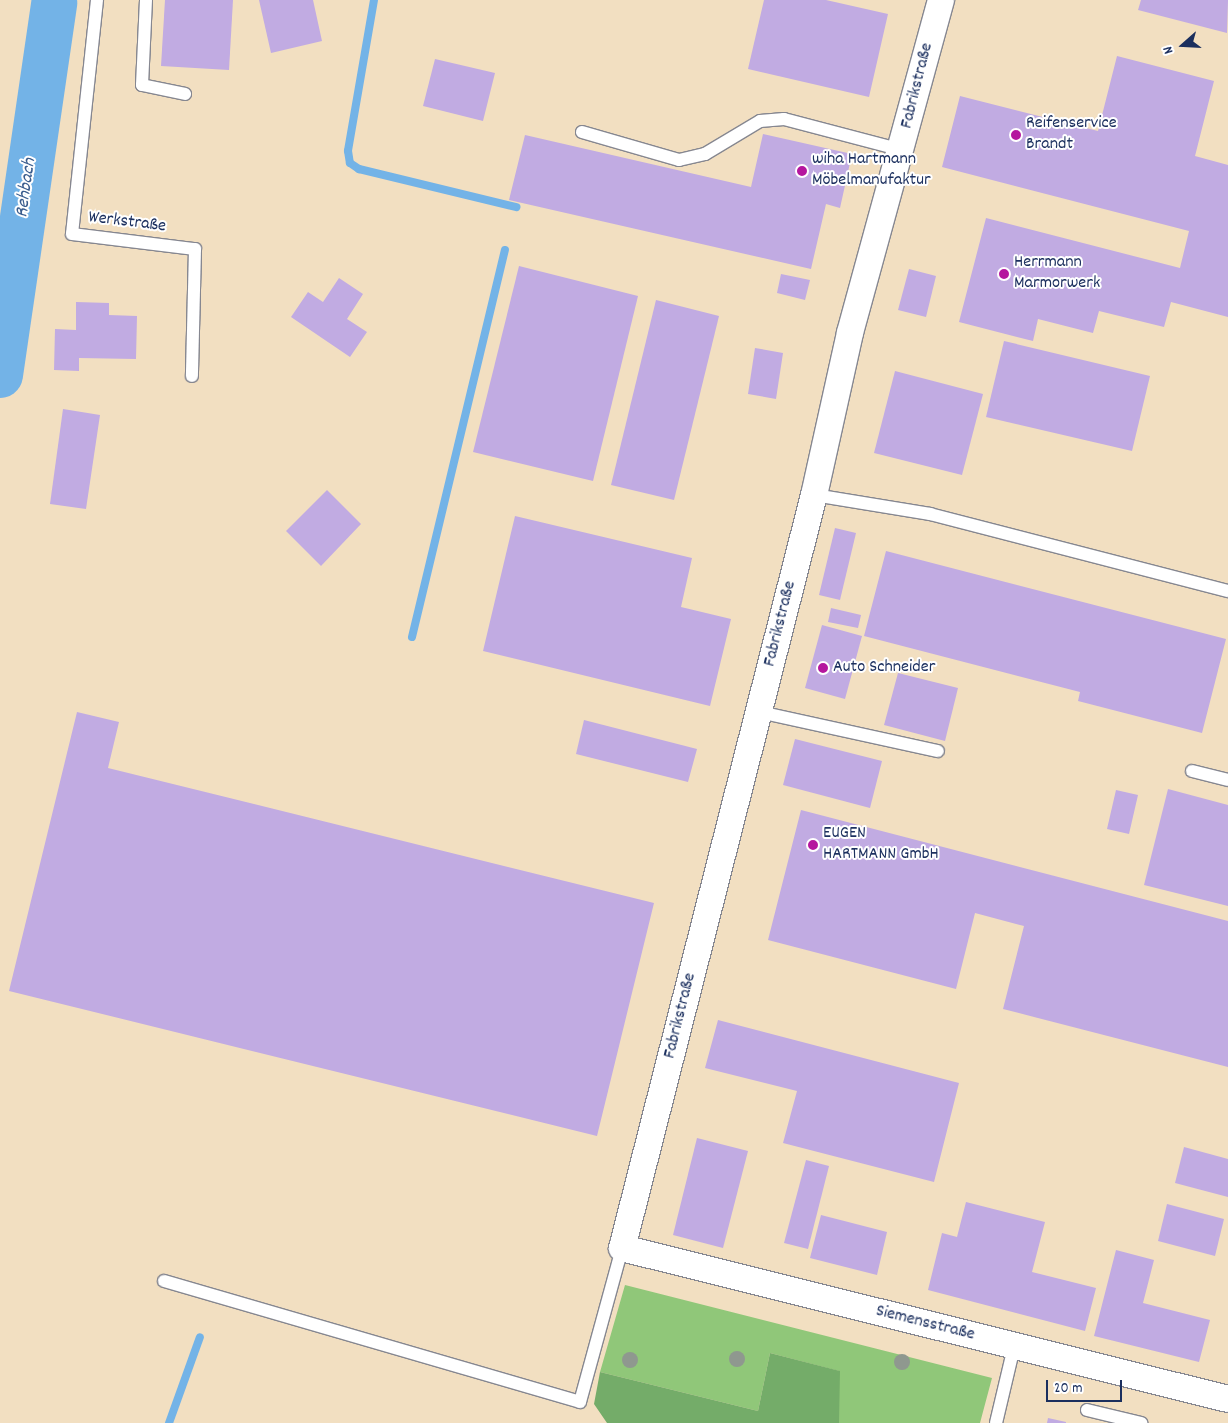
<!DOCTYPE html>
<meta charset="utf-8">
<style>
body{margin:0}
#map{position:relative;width:1228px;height:1423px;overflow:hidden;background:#f2dfc1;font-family:Dekko,sans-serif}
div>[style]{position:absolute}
.green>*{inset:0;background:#90c779}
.forest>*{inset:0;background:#74ac69}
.stream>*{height:8px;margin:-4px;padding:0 4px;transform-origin:4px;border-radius:4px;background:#73b3e7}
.river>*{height:46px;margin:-23px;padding:0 23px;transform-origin:23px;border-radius:23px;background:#73b3e7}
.building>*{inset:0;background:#c1abe2}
.roads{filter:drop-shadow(1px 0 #868790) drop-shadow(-1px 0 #868790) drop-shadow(0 1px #868790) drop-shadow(0 -1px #868790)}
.lane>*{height:12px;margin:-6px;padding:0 6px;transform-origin:6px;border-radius:6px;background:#fff}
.street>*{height:26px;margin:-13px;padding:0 13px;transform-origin:13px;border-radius:13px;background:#fff}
.trees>*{width:16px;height:16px;margin:-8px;border-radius:50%;background:#8f988f}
.dots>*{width:14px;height:14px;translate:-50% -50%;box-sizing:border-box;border:2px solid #fff;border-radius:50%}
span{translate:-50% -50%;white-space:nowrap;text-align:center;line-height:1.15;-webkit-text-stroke:4px #fff;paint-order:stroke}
.street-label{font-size:18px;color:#1b2f5e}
.poi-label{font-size:18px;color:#1b2f5e}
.left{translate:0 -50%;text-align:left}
.water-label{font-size:19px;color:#3a5d8e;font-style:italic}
.north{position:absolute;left:1158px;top:20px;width:50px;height:50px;-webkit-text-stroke:4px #fff;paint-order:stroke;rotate:251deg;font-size:14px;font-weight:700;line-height:20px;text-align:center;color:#1b2f5e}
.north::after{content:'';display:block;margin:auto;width:18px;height:22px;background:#1b2f5e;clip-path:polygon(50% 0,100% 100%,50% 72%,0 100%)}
.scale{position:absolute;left:1046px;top:1380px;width:76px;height:22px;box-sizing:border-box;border:2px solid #1b2f5e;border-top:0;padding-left:6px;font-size:15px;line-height:18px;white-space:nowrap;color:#1b2f5e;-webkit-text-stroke:4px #fff;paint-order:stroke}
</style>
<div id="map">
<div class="green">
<div style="clip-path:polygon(625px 1285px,992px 1378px,980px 1423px,839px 1423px,839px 1371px,770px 1353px,758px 1411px,600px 1372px)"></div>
</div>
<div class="forest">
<div style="clip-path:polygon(770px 1353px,840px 1371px,839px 1423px,607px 1423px,594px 1404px,600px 1372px,758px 1411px)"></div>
</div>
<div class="stream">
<div style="left:374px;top:0;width:153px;rotate:99.8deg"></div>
<div style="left:348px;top:151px;width:12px;rotate:81deg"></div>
<div style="left:350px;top:163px;width:11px;rotate:34deg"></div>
<div style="left:359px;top:169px;width:162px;rotate:13.6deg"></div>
<div style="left:54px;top:3px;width:3px;rotate:-90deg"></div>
<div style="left:412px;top:637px;width:398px;rotate:-76.5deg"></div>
<div style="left:169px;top:1423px;width:91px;rotate:-70.2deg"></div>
</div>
<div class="river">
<div style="left:0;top:375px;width:376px;rotate:-81.7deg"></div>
</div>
<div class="building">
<div style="clip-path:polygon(165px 0,233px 0,229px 70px,161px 66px)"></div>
<div style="clip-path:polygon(259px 0,313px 0,322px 41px,271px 53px)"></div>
<div style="clip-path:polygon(764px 0,826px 0,888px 14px,869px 97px,748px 69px)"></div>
<div style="clip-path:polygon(1141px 0,1228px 0,1227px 33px,1138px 10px)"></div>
<div style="clip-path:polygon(1117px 56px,1214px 81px,1195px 156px,1228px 165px,1228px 317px,1171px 302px,1164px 327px,1099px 311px,1093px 333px,1038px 319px,1033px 341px,959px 322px,986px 218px,1180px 268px,1189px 231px,942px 167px,960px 96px,1098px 131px)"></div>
<div style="clip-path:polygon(435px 59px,495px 73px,483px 121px,423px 106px)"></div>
<div style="clip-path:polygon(763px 134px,852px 154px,840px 208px,826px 204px,811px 269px,509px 200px,525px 135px,751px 187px)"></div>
<div style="clip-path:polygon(519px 266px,638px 296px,593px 481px,473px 452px)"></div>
<div style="clip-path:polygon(909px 269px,936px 276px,926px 317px,898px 310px)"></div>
<div style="clip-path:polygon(781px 274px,810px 280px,805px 300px,777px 293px)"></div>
<div style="clip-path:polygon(339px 278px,363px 294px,347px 319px,367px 332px,350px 357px,291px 317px,308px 292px,323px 302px)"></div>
<div style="clip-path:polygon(656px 300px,719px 316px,674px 500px,611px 485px)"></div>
<div style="clip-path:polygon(76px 302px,109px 303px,109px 315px,137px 316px,136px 359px,79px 358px,79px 371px,54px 370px,55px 329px,76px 330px)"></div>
<div style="clip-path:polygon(1004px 341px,1150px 376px,1132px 451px,986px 417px)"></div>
<div style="clip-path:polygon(755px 348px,783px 353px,776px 399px,748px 394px)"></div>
<div style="clip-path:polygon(895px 371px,983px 394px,962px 475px,874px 453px)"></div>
<div style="clip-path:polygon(63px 409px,100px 415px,86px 509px,50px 504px)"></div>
<div style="clip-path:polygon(327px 490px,361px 524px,321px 566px,286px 531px)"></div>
<div style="clip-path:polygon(515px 516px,692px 558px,681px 607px,731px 619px,710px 706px,483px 651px)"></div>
<div style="clip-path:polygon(835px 528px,856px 533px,840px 600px,819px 595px)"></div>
<div style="clip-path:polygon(886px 551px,1226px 639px,1202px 733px,1078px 701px,1080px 692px,864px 636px)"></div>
<div style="clip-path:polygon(831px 608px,861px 615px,858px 628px,828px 622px)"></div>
<div style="clip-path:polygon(822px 625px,862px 636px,845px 699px,805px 688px)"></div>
<div style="clip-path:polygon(898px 673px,958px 688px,945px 741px,884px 725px)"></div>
<div style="clip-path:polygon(77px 712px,119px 722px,108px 768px,654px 903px,597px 1136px,9px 991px)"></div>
<div style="clip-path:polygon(584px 720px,697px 749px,688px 782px,576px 754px)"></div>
<div style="clip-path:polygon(795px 739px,882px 761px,870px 808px,783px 785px)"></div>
<div style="clip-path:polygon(1168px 789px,1228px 805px,1228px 906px,1144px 885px)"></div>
<div style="clip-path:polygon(1116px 790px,1138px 795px,1129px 834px,1107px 829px)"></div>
<div style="clip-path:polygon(801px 810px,1228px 921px,1228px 1067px,1003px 1009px,1024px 926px,975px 913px,956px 989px,768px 940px)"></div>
<div style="clip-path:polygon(718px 1020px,959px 1083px,934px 1182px,783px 1143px,797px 1091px,705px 1068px)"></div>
<div style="clip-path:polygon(697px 1138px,748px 1151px,723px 1248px,673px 1235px)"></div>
<div style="clip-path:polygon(1184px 1147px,1228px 1159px,1228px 1197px,1175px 1183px)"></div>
<div style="clip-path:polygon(806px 1160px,829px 1166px,808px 1249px,784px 1243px)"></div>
<div style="clip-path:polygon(966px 1202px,1045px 1222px,1032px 1272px,1096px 1288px,1085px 1331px,928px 1290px,942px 1233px,957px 1237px)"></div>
<div style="clip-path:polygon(1167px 1204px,1224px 1219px,1215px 1256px,1158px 1241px)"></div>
<div style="clip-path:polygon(821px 1215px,887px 1232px,877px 1275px,810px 1258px)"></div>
<div style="clip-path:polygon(1116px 1250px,1154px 1260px,1143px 1303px,1210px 1320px,1199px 1362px,1094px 1336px)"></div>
<div style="clip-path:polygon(1048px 1418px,1066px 1422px,1066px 1423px,1047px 1423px)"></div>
</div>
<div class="roads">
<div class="lane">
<div style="left:97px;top:0;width:235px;rotate:96.1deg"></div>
<div style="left:72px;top:234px;width:124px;rotate:7deg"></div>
<div style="left:195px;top:249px;width:127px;rotate:91.4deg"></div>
<div style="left:146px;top:0;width:85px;rotate:92.7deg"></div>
<div style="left:142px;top:85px;width:44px;rotate:11.8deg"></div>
<div style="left:582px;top:132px;width:101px;rotate:16.1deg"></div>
<div style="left:679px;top:160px;width:27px;rotate:-13deg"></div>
<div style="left:705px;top:154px;width:64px;rotate:-31deg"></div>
<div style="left:760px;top:121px;width:24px;rotate:-5deg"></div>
<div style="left:784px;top:119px;width:122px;rotate:14.7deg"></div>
<div style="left:814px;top:495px;width:118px;rotate:9.3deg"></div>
<div style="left:930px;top:514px;width:308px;rotate:14.5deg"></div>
<div style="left:759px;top:712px;width:183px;rotate:12.3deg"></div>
<div style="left:1192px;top:771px;width:37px;rotate:14deg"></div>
<div style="left:164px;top:1281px;width:433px;rotate:16.2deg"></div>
<div style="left:580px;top:1402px;width:160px;rotate:-74.7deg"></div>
<div style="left:1087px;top:1410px;width:56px;rotate:13.5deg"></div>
<div style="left:996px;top:1423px;width:78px;rotate:-76.7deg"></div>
</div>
<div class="street">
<div style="left:941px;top:0;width:345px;rotate:105.3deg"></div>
<div style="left:850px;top:333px;width:166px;rotate:102.5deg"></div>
<div style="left:814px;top:495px;width:777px;rotate:104.3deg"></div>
<div style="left:622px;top:1248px;width:625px;rotate:13.99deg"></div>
</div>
</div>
<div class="trees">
<div style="left:737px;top:1359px"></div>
<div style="left:630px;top:1360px"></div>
<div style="left:902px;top:1362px"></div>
</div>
<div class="dots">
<div style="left:1016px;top:135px;background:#b5179e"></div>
<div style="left:802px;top:171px;background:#b5179e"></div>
<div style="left:1004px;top:274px;background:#b5179e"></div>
<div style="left:823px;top:668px;background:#b5179e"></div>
<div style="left:813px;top:845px;background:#b5179e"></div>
</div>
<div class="street-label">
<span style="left:918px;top:86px;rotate:-76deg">Fabrikstraße</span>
<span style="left:127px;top:223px;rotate:7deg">Werkstraße</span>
<span style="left:781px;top:624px;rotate:-76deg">Fabrikstraße</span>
<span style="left:681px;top:1016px;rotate:-76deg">Fabrikstraße</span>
<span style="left:925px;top:1324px;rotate:14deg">Siemensstraße</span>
</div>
<div class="poi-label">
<span class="left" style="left:1026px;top:135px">Reifenservice<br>Brandt</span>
<span class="left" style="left:812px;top:171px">wiha Hartmann<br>Möbelmanufaktur</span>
<span class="left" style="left:1014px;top:274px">Herrmann<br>Marmorwerk</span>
<span class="left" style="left:833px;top:668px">Auto Schneider</span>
<span class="left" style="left:823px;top:845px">EUGEN<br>HARTMANN GmbH</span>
</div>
<div class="water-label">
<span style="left:27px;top:188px;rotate:-82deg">Rehbach</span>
</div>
<div class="north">N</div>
<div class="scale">20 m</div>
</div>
